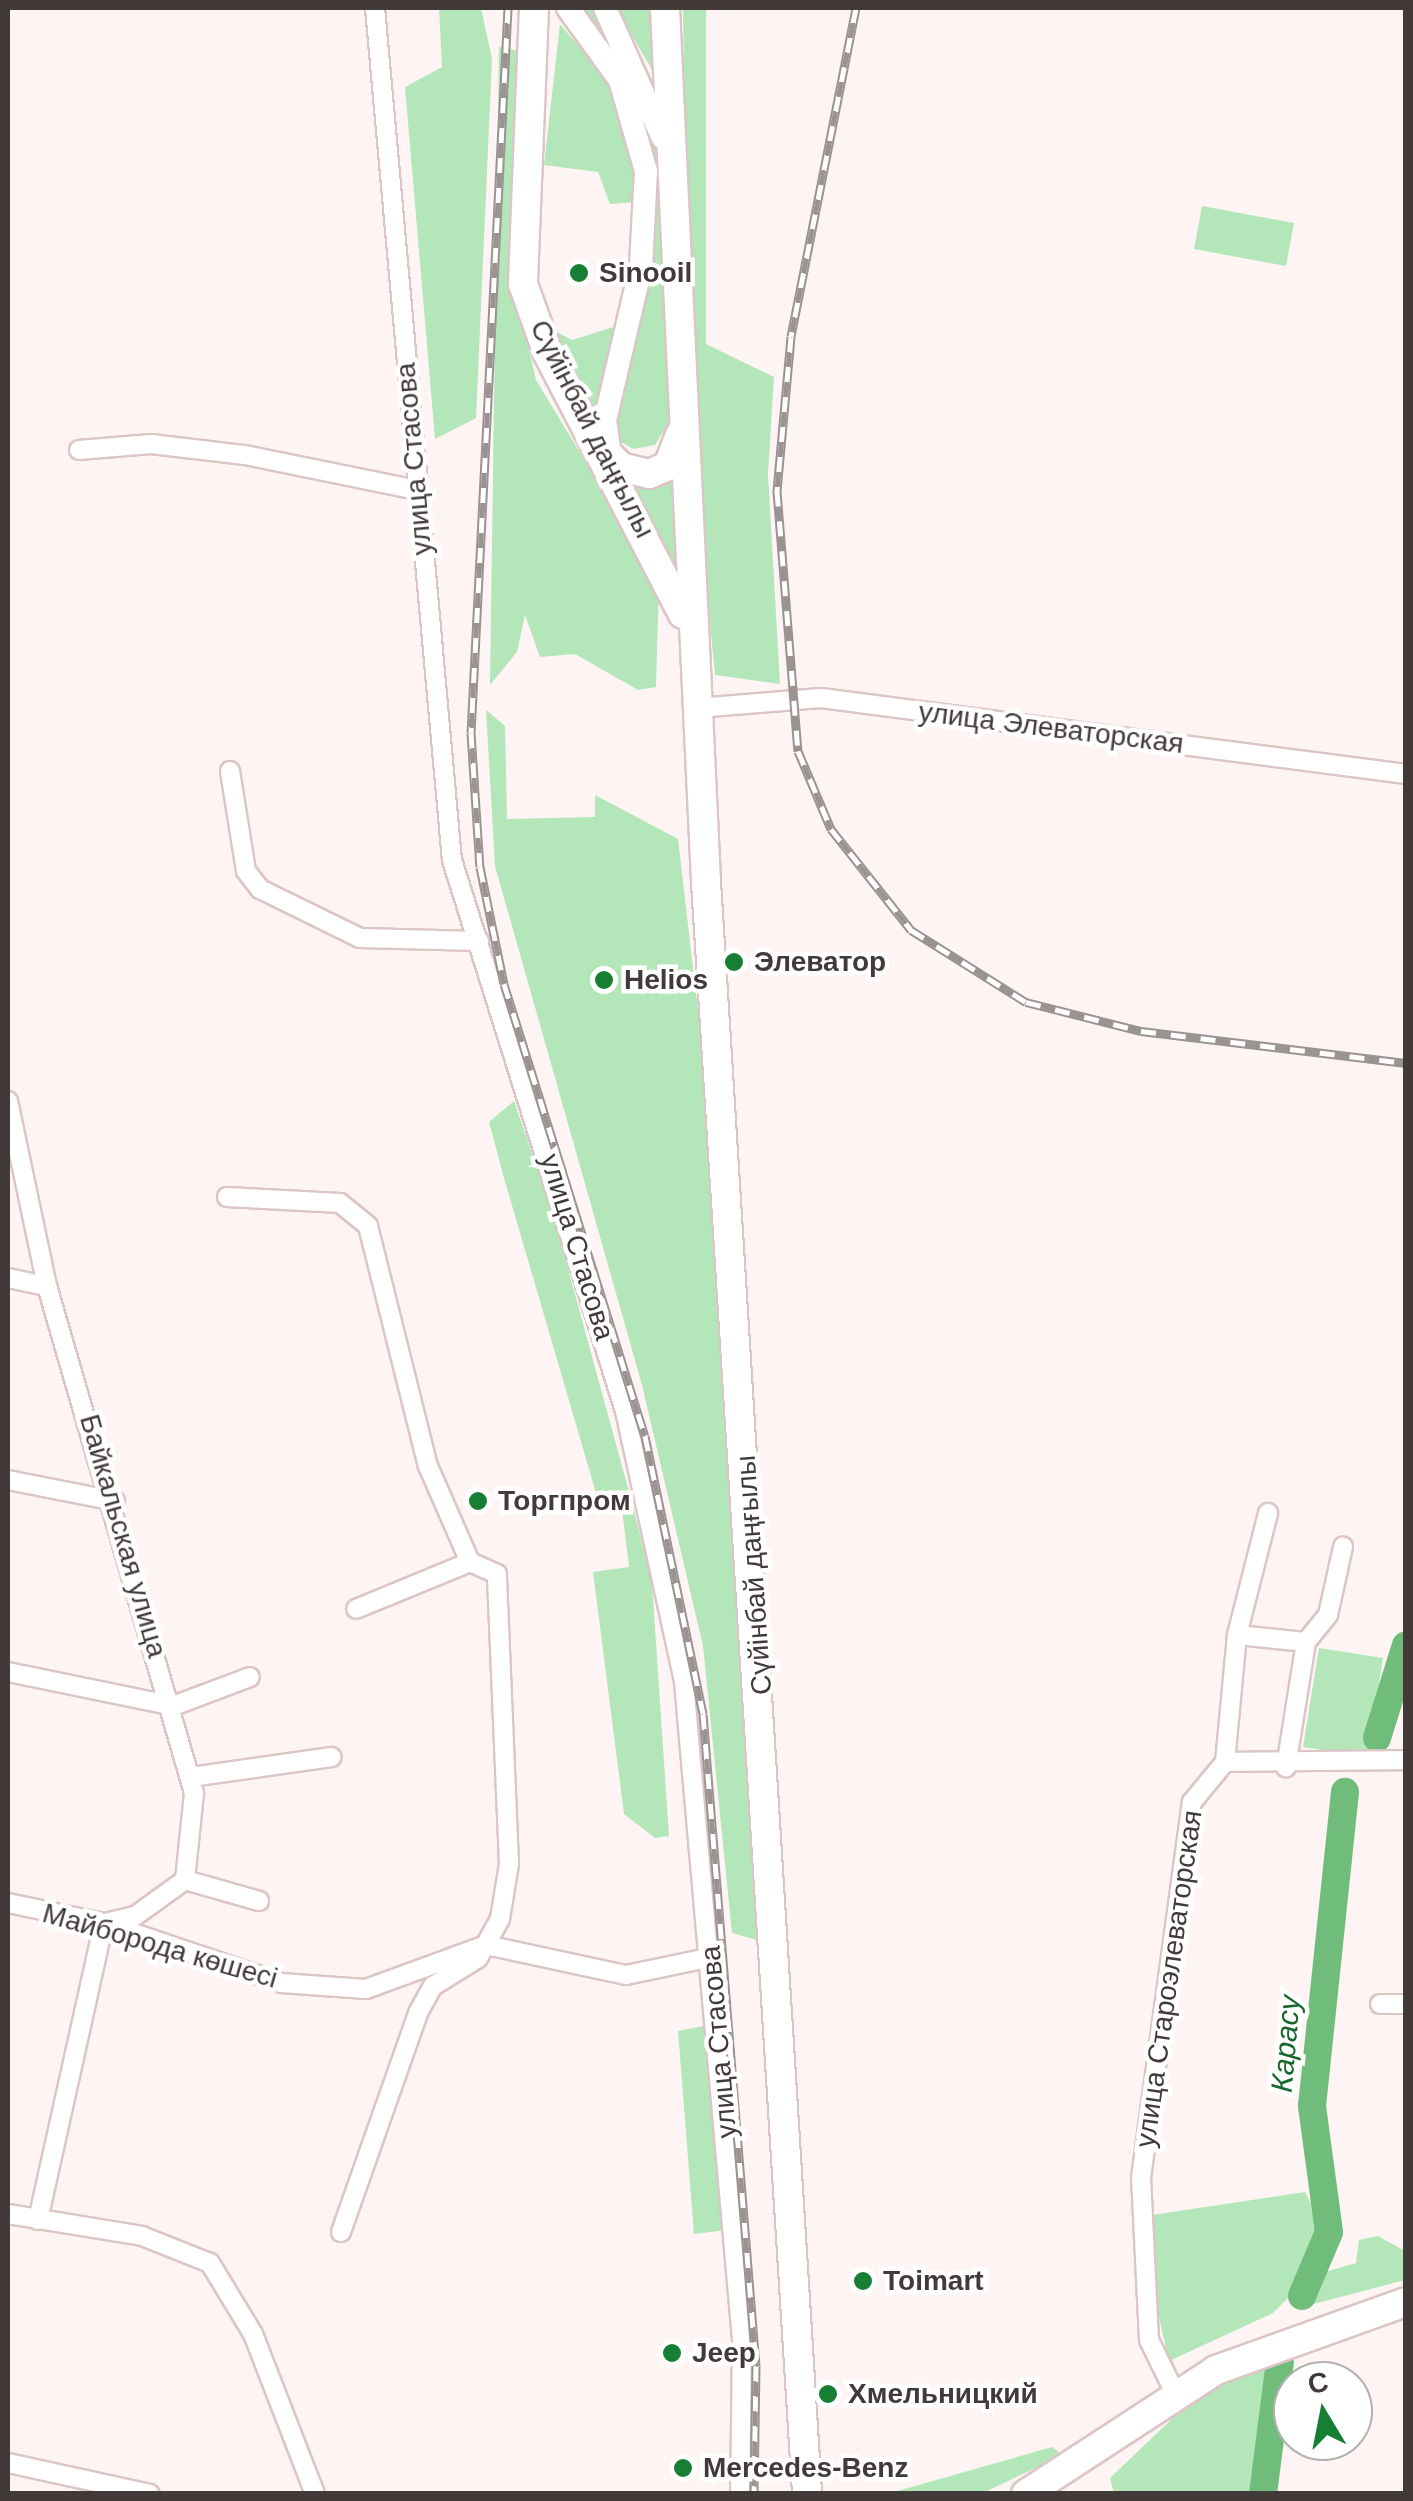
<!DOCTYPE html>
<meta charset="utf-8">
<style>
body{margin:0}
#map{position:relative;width:1413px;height:2501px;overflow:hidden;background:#fef4f4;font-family:Helvetica,sans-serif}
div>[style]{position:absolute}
.green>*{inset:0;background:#b3e6b9}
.river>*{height:28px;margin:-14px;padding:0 14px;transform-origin:14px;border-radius:14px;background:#70bd7b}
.roads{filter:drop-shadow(2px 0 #dcc5c5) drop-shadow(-2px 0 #dcc5c5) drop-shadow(0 2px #dcc5c5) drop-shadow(0 -2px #dcc5c5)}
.street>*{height:18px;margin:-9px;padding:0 9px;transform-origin:9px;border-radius:9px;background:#fff}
.secondary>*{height:22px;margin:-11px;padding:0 11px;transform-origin:11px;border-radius:11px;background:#fff}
.primary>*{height:28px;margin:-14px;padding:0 14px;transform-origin:14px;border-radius:14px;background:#fff}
.rail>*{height:9px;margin-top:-4.5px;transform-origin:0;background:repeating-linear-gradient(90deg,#fff 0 15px,#9b9292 0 30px);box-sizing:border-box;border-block:2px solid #9b9292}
.dots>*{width:28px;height:28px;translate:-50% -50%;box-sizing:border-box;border:5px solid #fff;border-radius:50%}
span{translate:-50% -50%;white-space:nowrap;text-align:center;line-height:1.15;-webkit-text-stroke:9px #fff;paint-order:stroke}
.poi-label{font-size:28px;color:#423939;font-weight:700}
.left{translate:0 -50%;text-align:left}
.street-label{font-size:28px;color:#423939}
.water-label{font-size:30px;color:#15672a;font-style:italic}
.frame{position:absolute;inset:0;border:10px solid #423939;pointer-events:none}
.north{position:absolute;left:1273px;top:2361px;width:100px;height:100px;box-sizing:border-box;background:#fff;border:2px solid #b3b0b0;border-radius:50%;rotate:350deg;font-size:28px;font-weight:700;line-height:40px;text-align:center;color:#423939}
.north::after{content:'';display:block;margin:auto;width:35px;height:45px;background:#177f34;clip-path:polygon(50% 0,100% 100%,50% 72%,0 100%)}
</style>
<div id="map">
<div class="green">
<div style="clip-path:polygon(439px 8px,481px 8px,492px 59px,476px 418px,435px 439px,405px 87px,442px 67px)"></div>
<div style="clip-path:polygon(581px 8px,594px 8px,613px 36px,647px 113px,657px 154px,670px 420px,655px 445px,633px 449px,616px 439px,612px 408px,655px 246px,652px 154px,629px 79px)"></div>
<div style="clip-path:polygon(616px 8px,657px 8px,662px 90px,651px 68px)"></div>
<div style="clip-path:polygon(683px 8px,706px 8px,706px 344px,774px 377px,768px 474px,780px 684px,715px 675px,688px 392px)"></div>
<div style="clip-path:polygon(560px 24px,612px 86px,633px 144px,635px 202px,610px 204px,598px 172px,544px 165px)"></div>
<div style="clip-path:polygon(499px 47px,524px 52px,521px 314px,536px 380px,659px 583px,656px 687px,638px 690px,575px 654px,540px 657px,525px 615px,517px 652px,490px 685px)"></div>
<div style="clip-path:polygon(1202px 206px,1294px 223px,1286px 266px,1194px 249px)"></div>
<div style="clip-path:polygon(623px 324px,602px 382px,595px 433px,544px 325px,572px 340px)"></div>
<div style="clip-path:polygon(679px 463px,685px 584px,633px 483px,670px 481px)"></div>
<div style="clip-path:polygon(486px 710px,505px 726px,507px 819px,595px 817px,595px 795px,678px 839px,703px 1053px,764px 1942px,732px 1933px,703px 1646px,642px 1385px,495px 866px)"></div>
<div style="clip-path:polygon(514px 1101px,553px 1214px,631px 1499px,652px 1583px,669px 1836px,655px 1838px,624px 1814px,593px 1572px,629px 1567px,622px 1509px,631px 1499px,596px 1493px,504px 1178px,489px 1122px)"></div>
<div style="clip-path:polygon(1319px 1648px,1383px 1658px,1367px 1757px,1303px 1747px)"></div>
<div style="clip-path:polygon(708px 2025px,727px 2230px,694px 2234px,678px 2031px)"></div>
<div style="clip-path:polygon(1305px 2192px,1324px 2228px,1294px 2292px,1273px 2313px,1169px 2361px,1154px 2295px,1152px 2215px)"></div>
<div style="clip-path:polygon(1378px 2236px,1405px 2251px,1405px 2280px,1310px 2305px,1318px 2274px,1356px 2263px,1359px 2240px)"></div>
<div style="clip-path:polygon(1268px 2362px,1250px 2493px,1114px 2493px,1110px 2478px,1176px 2415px,1222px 2380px)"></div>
<div style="clip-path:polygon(1052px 2447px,1063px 2455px,987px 2491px,887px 2494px)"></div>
</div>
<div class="river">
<div style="left:1377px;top:1738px;width:97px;rotate:-72.7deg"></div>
<div style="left:1302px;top:2296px;width:69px;rotate:-67.1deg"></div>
<div style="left:1329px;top:2232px;width:127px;rotate:-97.7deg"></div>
<div style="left:1312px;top:2106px;width:316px;rotate:-84deg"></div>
<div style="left:1263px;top:2494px;width:133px;rotate:-82.7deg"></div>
</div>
<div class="roads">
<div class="street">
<div style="left:375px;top:8px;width:855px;rotate:84.84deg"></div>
<div style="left:452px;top:860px;width:578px;rotate:72.57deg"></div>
<div style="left:625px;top:1411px;width:277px;rotate:77.7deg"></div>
<div style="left:684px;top:1682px;width:661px;rotate:84.96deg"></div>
<div style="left:742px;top:2340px;width:154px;rotate:90.7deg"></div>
<div style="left:79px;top:450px;width:72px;rotate:-4.8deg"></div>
<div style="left:151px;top:444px;width:95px;rotate:6.7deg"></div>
<div style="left:245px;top:455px;width:176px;rotate:11.5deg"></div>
<div style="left:697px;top:708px;width:124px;rotate:-4.6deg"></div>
<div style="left:821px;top:698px;width:590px;rotate:7.4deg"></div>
<div style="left:230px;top:771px;width:101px;rotate:80.9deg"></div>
<div style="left:246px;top:871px;width:23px;rotate:52deg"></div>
<div style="left:260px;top:889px;width:111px;rotate:26.1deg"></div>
<div style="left:360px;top:938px;width:119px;rotate:1.4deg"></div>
<div style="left:8px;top:1101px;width:189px;rotate:78.1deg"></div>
<div style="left:47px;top:1286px;width:528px;rotate:73.83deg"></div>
<div style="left:194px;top:1793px;width:87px;rotate:95.9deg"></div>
<div style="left:185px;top:1880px;width:62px;rotate:144.2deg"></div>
<div style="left:135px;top:1916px;width:32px;rotate:167deg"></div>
<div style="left:227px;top:1197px;width:113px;rotate:3deg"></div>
<div style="left:340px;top:1203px;width:36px;rotate:39deg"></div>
<div style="left:368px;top:1226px;width:247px;rotate:76deg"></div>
<div style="left:428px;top:1466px;width:105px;rotate:66.4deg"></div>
<div style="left:8px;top:1278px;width:40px;rotate:12deg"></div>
<div style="left:8px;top:1480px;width:109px;rotate:11.1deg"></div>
<div style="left:1237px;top:1635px;width:69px;rotate:5.8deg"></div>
<div style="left:1306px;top:1642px;width:127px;rotate:99.1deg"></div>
<div style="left:1306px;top:1642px;width:35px;rotate:-51deg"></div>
<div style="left:1328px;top:1615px;width:70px;rotate:-77.6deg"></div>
<div style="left:8px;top:1672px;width:168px;rotate:11.6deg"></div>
<div style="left:173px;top:1706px;width:82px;rotate:-20.6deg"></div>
<div style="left:1225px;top:1762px;width:181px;rotate:-0.6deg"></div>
<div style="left:191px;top:1777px;width:142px;rotate:-8.1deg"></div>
<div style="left:185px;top:1880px;width:77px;rotate:15.8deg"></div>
<div style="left:8px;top:1903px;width:98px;rotate:11.8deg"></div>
<div style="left:104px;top:1923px;width:187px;rotate:18.7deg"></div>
<div style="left:281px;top:1983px;width:85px;rotate:4deg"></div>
<div style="left:366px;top:1989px;width:128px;rotate:-20.1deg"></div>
<div style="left:486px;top:1945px;width:143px;rotate:12.1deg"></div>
<div style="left:626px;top:1975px;width:88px;rotate:-11.8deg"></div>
<div style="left:1380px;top:2004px;width:26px"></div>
<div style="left:8px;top:2214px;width:136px;rotate:9.3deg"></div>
<div style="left:142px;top:2236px;width:73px;rotate:21.7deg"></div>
<div style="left:210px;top:2263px;width:83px;rotate:58.8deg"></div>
<div style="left:253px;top:2334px;width:172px;rotate:68.8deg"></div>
<div style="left:38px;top:2220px;width:304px;rotate:-77.5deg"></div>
<div style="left:341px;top:2232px;width:234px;rotate:-70.6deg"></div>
<div style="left:419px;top:2011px;width:29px;rotate:-61deg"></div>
<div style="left:433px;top:1986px;width:53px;rotate:-31.9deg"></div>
<div style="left:478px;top:1958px;width:45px;rotate:-60.6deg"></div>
<div style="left:500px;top:1919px;width:56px;rotate:-80.7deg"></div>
<div style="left:509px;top:1864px;width:290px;rotate:-92.4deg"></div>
<div style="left:497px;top:1574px;width:30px;rotate:-156deg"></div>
<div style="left:470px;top:1562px;width:123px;rotate:157.6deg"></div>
<div style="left:1175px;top:2393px;width:59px;rotate:-116.1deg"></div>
<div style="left:1149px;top:2340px;width:162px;rotate:-92.8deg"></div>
<div style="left:1141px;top:2178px;width:379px;rotate:-82.3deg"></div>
<div style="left:1192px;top:1802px;width:52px;rotate:-50.5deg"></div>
<div style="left:1225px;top:1762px;width:128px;rotate:-84.6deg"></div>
<div style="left:1237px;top:1635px;width:126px;rotate:-75.7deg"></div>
<div style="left:8px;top:2463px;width:145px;rotate:12.3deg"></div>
</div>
<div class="secondary">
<div style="left:568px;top:8px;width:89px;rotate:54.2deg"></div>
<div style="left:620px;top:80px;width:95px;rotate:74.1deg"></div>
<div style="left:646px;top:171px;width:96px;rotate:93deg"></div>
<div style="left:641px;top:267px;width:157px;rotate:103.2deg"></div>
<div style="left:605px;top:420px;width:42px;rotate:81.9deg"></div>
<div style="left:605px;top:8px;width:142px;rotate:66deg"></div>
</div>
<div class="primary">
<div style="left:534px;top:8px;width:276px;rotate:92.3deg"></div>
<div style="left:523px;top:284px;width:74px;rotate:70.3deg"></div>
<div style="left:548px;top:354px;width:293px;rotate:62.6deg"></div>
<div style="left:665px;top:8px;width:875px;rotate:87.31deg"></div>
<div style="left:706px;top:882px;width:1615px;rotate:86.41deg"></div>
<div style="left:601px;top:447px;width:28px;rotate:45deg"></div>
<div style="left:621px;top:467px;width:29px;rotate:14deg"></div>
<div style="left:649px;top:474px;width:21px;rotate:-23deg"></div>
<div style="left:668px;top:466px;width:33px;rotate:-69deg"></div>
<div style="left:1026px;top:2494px;width:227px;rotate:-33.1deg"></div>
<div style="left:1216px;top:2370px;width:202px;rotate:-19.7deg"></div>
</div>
</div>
<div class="rail">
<div style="left:508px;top:8px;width:726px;rotate:92.92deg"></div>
<div style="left:471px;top:733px;width:134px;rotate:86.2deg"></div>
<div style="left:480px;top:867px;width:119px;rotate:78.4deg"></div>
<div style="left:504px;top:984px;width:473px;rotate:72.7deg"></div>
<div style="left:645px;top:1436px;width:284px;rotate:78.2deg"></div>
<div style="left:703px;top:1714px;width:654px;rotate:85.35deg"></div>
<div style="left:756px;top:2366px;width:128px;rotate:90.9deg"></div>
<div style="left:856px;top:8px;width:335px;rotate:101.2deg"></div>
<div style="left:791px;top:337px;width:155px;rotate:95.2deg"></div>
<div style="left:777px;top:491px;width:261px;rotate:85.4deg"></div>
<div style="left:798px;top:751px;width:85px;rotate:67.1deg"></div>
<div style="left:831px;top:829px;width:129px;rotate:51.6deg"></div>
<div style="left:911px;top:930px;width:136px;rotate:32.1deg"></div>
<div style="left:1026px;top:1002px;width:119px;rotate:14.2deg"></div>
<div style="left:1141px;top:1031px;width:267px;rotate:6.9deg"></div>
</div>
<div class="dots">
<div style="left:579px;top:273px;background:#177f34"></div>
<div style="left:734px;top:962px;background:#177f34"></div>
<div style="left:604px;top:980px;background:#177f34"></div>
<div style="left:478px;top:1501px;background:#177f34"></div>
<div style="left:863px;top:2281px;background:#177f34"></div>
<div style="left:672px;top:2353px;background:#177f34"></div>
<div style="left:828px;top:2394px;background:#177f34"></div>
<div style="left:683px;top:2468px;background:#177f34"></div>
</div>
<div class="poi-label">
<span class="left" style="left:599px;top:273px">Sinooil</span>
<span class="left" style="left:754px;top:962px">Элеватор</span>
<span class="left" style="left:624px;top:980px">Helios</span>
<span class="left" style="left:498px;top:1501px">Торгпром</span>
<span class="left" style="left:883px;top:2281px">Toimart</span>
<span class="left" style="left:692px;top:2353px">Jeep</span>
<span class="left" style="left:848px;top:2394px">Хмельницкий</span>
<span class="left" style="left:703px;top:2468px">Mercedes-Benz</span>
</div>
<div class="street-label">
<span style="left:592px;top:429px;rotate:63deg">Сүйінбай даңғылы</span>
<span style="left:414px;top:459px;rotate:-95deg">улица Стасова</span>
<span style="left:1051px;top:728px;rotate:7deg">улица Элеваторская</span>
<span style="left:577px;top:1247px;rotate:73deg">улица Стасова</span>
<span style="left:123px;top:1536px;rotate:74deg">Байкальская улица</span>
<span style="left:754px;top:1575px;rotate:-94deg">Сүйінбай даңғылы</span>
<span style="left:160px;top:1946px;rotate:16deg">Майборода көшесі</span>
<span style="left:1169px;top:1979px;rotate:-82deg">улица Староэлеваторская</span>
<span style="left:719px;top:2042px;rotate:-95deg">улица Стасова</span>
</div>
<div class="water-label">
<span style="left:1286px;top:2044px;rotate:-85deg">Карасу</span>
</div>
<div class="frame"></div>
<div class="north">С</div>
</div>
